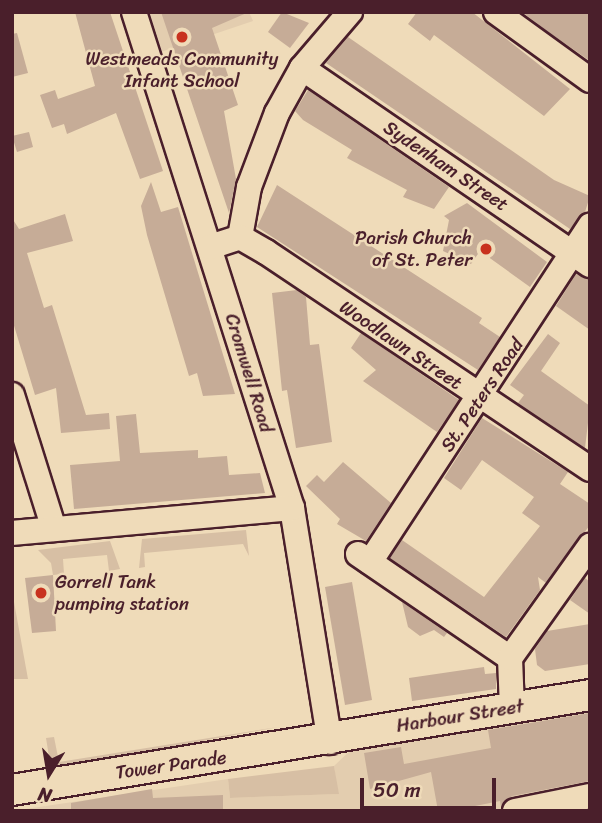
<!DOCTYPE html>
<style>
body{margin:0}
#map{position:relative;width:602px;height:823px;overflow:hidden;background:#efdbb9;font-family:Sriracha,sans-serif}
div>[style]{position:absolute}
.built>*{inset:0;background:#e3cdaf}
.green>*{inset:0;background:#d7bfa4}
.building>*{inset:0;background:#c6ac97}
.roads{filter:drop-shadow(2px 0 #4a1f2b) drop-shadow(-2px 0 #4a1f2b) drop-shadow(0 2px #4a1f2b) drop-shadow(0 -2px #4a1f2b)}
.minor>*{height:24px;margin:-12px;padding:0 12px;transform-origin:12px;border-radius:12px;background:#efdbb9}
.major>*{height:30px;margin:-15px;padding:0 15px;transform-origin:15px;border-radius:15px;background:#efdbb9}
.dots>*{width:19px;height:19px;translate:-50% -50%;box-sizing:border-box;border:4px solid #efdbb9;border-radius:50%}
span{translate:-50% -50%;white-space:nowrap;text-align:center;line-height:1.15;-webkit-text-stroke:5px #efdbb9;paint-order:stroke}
.poi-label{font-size:19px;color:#4a1f2b}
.right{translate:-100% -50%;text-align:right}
.left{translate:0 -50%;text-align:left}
.street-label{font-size:19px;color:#4a1f2b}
.frame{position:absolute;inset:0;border:14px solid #4a1f2b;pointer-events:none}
.north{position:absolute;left:14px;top:739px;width:70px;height:70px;-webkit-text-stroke:5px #efdbb9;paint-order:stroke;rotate:191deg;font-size:19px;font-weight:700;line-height:28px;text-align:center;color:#4a1f2b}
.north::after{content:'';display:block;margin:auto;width:24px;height:32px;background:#4a1f2b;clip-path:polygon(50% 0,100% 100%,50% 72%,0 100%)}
.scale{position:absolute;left:360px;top:778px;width:136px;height:32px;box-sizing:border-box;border:4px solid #4a1f2b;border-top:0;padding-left:9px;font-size:21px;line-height:24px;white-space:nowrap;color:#4a1f2b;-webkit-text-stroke:5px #efdbb9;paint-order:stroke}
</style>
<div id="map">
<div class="built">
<div style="clip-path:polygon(148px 12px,249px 12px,253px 21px,161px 52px)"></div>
<div style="clip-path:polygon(590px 712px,590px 811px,12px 811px,228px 779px,230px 798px,338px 794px,334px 766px,354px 747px)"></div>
</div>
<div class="green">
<div style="clip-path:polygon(246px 530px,249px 556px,243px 544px,144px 553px,145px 567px,139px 568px,142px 539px)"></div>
<div style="clip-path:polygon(110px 541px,120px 569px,109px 571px,107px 555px,63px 559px,64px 574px,53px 575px,51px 563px,38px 550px)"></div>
<div style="clip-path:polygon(12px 591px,28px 679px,12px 679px)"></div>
<div style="clip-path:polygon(278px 727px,51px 769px,46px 738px,54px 737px,59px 762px)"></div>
<div style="clip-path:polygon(334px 766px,339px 794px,230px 798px,228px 779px)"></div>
</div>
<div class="building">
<div style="clip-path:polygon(75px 12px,110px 12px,163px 171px,140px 179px,116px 113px,67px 134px,64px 124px,52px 128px,40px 95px,55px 90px,58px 99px,95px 86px)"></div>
<div style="clip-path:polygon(161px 12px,249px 12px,212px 28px,238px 105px,224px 111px,236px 179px,229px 213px)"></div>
<div style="clip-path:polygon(282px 12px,309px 23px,290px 48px,268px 32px)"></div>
<div style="clip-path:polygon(417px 12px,472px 12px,570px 89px,544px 116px,434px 35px,430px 41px,408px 24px)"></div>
<div style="clip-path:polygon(522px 12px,590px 12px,590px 61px,547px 31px)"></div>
<div style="clip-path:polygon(17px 33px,28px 73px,12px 77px,12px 34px)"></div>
<div style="clip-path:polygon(348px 37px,554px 180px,590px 196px,585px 212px,570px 229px,326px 63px)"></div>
<div style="clip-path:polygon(308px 90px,449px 187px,434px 209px,403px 197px,407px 190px,347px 158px,352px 150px,303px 120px,295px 111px)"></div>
<div style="clip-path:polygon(29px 132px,33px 147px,17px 152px,12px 136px)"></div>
<div style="clip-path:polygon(151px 182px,161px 212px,178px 207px,235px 394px,203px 396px,197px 373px,189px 376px,147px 235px,141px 206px)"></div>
<div style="clip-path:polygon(277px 185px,482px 318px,479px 323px,500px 337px,478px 370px,257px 227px)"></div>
<div style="clip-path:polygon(467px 203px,547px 262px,530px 287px,480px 251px,471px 264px,443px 251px,449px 220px,444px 216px)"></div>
<div style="clip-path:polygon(65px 214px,73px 241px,27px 253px,44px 308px,52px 305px,86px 415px,109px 413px,110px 429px,61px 433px,56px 388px,35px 395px,12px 319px,12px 218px,19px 229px)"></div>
<div style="clip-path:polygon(576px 274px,590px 280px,590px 330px,556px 306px)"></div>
<div style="clip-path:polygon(297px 290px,306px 297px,310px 345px,319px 344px,332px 442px,296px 448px,287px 390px,282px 391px,272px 293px)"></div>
<div style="clip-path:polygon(361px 333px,459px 400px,437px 432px,363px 381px,376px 370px,351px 348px)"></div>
<div style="clip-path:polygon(548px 334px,560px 343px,541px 371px,590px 406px,585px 448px,518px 403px,524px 395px,510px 385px)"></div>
<div style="clip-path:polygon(136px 414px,140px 453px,198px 450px,198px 458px,227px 456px,229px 475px,260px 473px,265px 493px,74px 509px,70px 465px,120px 461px,116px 416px)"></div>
<div style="clip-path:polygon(482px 418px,568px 472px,560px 484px,590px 504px,590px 525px,546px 583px,538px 577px,540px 590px,506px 637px,390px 558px,402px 540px,484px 597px,540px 526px,522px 513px,534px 497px,482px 460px,461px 490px,444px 478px)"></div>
<div style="clip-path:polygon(343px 462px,391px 503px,366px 541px,337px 524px,340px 519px,306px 486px,317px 475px,324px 482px)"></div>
<div style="clip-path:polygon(53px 575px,56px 631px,32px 633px,25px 578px)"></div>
<div style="clip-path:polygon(585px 578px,590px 582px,590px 614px,570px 600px)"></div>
<div style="clip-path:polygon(352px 582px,372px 700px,345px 705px,325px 587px)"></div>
<div style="clip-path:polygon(402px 602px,447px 633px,444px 637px,434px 630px,420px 636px,408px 627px)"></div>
<div style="clip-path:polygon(590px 624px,590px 664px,545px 671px,537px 665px,535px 649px,547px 631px)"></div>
<div style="clip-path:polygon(484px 667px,485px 674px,496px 673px,496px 689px,412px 701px,409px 678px)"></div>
<div style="clip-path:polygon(590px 713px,590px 781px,512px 796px,501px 807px,500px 801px,450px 811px,438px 811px,431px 772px,370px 789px,364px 753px,401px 747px,404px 764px,491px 748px,488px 730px)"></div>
<div style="clip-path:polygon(152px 789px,153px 798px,223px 795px,223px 811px,71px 811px,71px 803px)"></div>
</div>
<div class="roads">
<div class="minor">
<div style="left:134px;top:12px;width:521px;rotate:72.33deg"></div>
<div style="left:292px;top:508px;width:237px;rotate:80.8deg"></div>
<div style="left:496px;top:12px;width:116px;rotate:35.9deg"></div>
<div style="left:302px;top:68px;width:349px;rotate:34.4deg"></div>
<div style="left:240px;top:237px;width:51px;rotate:-79.8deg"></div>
<div style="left:249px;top:187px;width:79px;rotate:-69.3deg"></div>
<div style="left:277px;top:113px;width:51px;rotate:-60.9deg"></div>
<div style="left:302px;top:68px;width:74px;rotate:-49.4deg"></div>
<div style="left:210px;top:247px;width:32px;rotate:-18deg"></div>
<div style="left:240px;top:237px;width:30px;rotate:30deg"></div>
<div style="left:266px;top:252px;width:390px;rotate:33.8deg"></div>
<div style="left:12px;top:395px;width:140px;rotate:72.6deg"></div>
<div style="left:12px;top:533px;width:281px;rotate:-5.1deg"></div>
<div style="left:358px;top:554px;width:184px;rotate:34.4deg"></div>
<div style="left:370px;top:562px;width:402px;rotate:-56.8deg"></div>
<div style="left:512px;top:708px;width:50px;rotate:-92.3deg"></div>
<div style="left:510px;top:658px;width:138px;rotate:-54.5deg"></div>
<div style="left:515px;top:811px;width:76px;rotate:-11.3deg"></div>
</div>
<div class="major">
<div style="left:12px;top:790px;width:586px;rotate:-9.33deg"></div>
</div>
</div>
<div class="dots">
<div style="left:182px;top:37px;background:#c8321e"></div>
<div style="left:486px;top:249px;background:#c8321e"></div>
<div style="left:41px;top:593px;background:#c8321e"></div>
</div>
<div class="poi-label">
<span style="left:182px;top:70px">Westmeads Community<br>Infant School</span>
<span class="right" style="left:472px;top:249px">Parish Church<br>of St. Peter</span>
<span class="left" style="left:55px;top:593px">Gorrell Tank<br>pumping station</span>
</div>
<div class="street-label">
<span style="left:446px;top:166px;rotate:34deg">Sydenham Street</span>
<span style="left:401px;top:345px;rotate:34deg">Woodlawn Street</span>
<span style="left:249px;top:373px;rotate:73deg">Cromwell Road</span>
<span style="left:482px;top:395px;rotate:-56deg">St. Peters Road</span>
<span style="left:460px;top:716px;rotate:-9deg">Harbour Street</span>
<span style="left:171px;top:765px;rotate:-8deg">Tower Parade</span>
</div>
<div class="frame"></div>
<div class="north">N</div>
<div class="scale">50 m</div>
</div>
